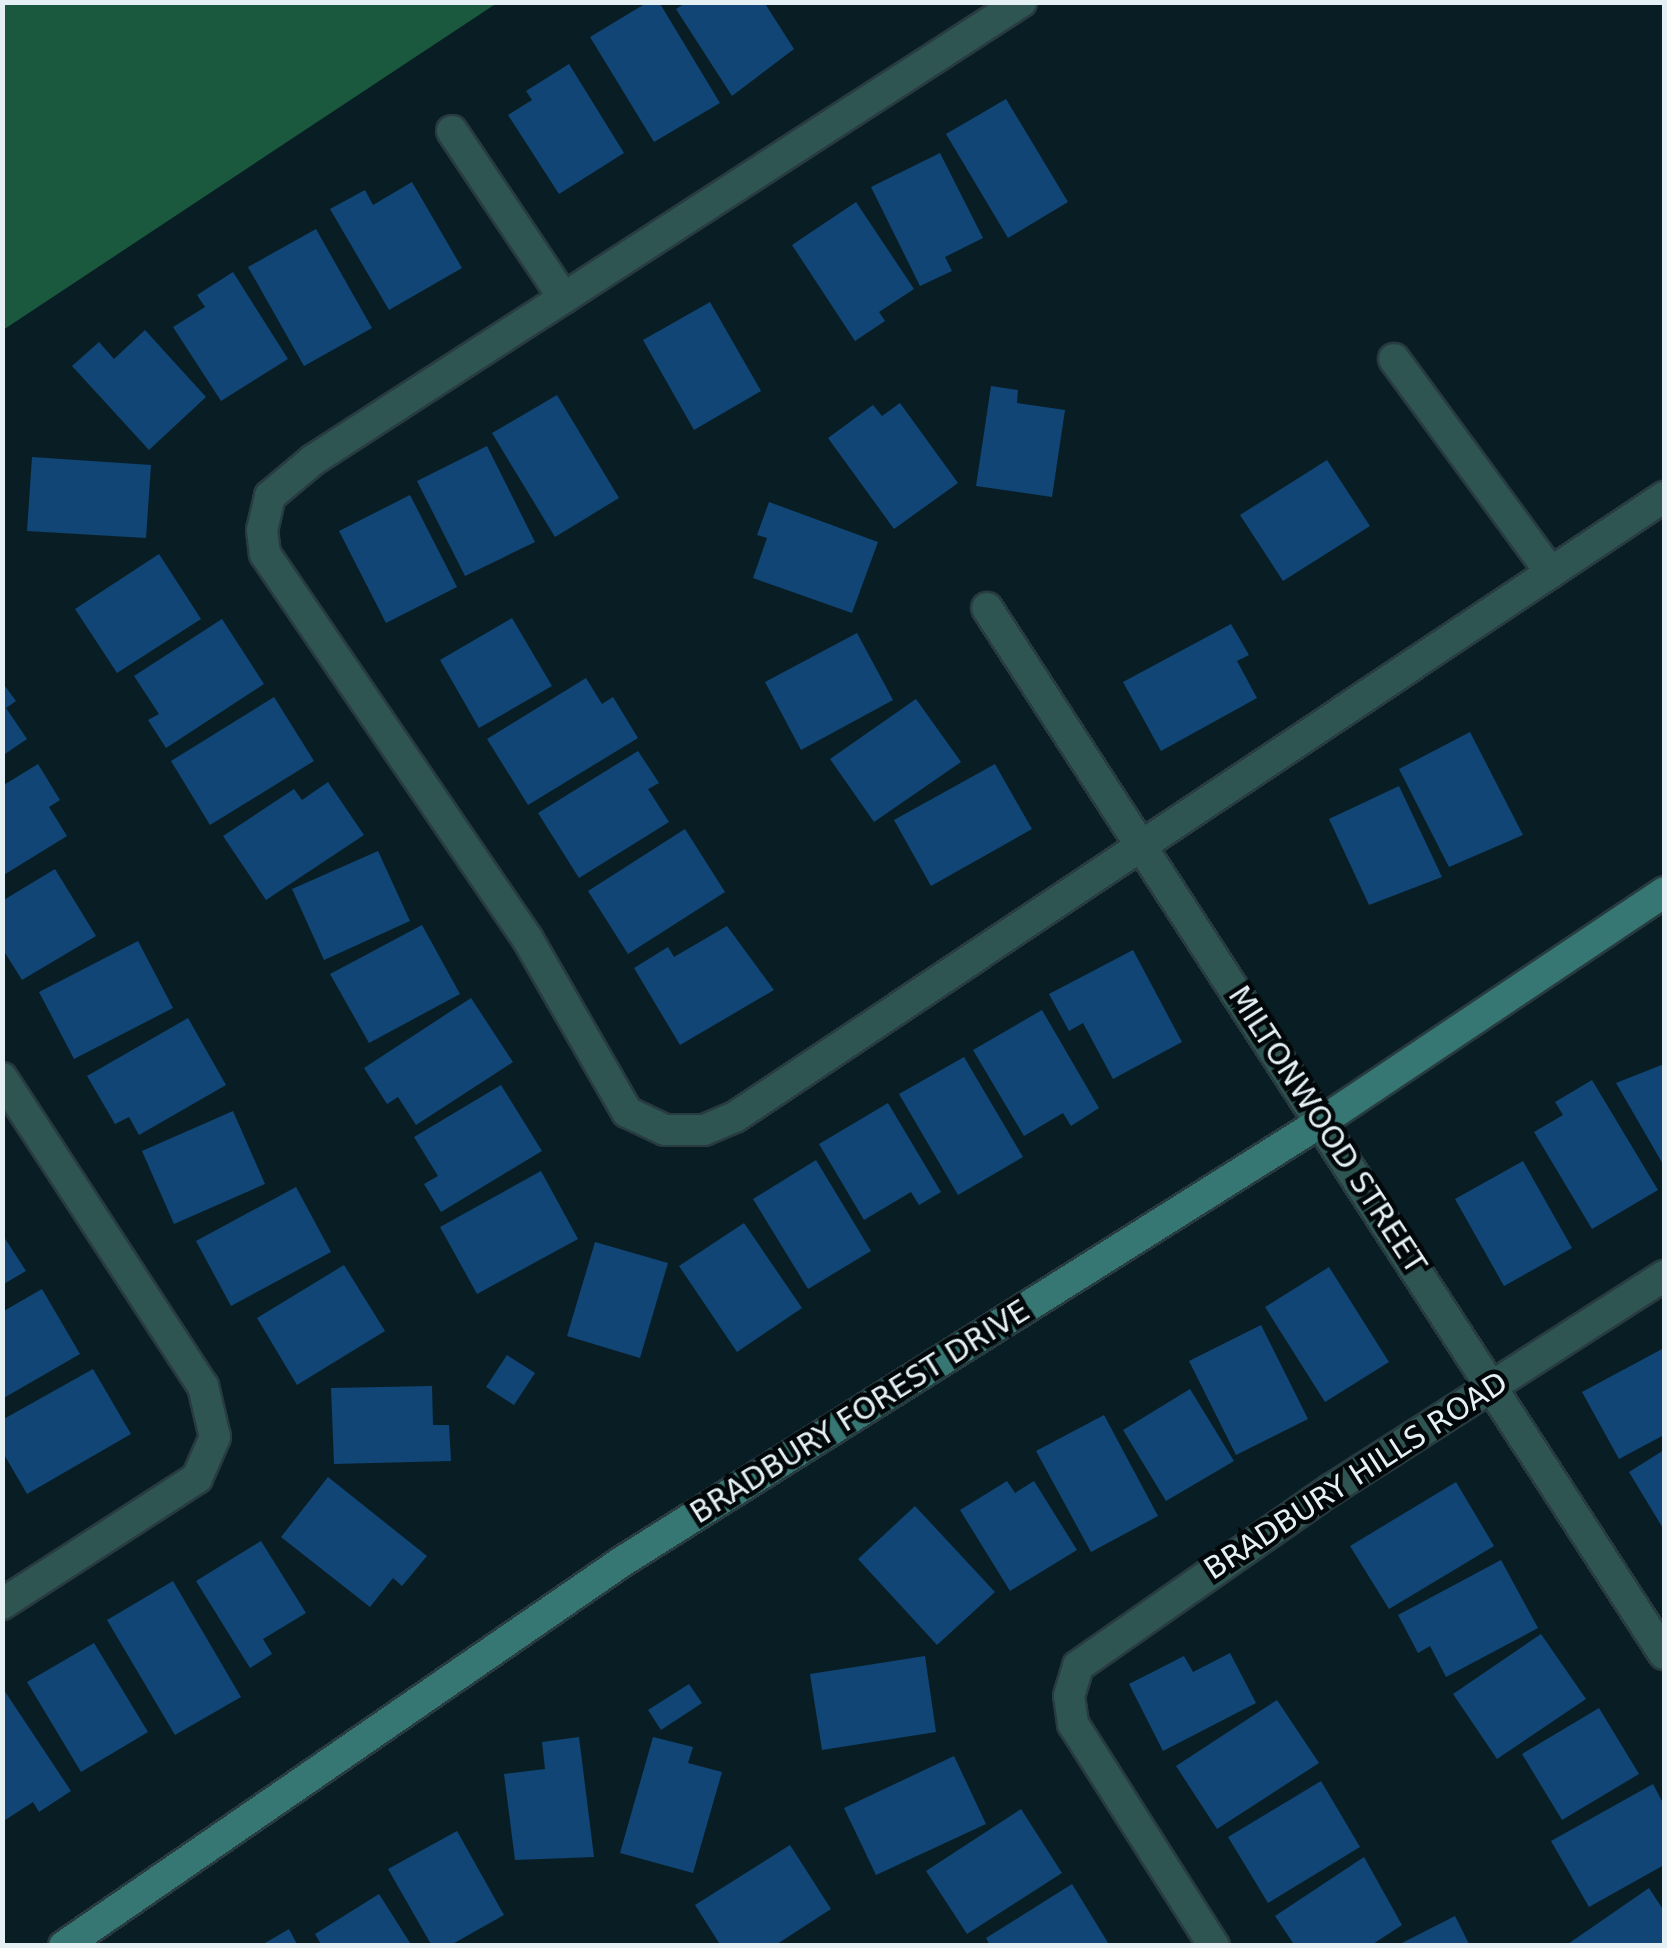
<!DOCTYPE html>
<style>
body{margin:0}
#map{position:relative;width:1667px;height:1948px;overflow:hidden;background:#091e24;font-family:"DejaVu Sans",sans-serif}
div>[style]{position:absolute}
.forest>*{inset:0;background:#1b593e}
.building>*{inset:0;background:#104575}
.roads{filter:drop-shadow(2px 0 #283b41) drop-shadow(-2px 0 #283b41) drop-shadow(0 2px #283b41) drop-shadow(0 -2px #283b41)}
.street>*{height:30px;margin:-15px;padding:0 15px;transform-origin:15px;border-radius:15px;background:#2f5553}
.secondary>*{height:30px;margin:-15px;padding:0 15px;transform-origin:15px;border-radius:15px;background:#367773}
span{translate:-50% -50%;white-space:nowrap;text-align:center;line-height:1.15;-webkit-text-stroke:9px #020709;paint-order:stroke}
.street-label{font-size:30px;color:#e4f0f4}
.frame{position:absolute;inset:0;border:5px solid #e4f0f4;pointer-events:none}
</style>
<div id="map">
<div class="forest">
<div style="clip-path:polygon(3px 2px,497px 2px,497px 3px,3px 330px)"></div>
</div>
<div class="building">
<div style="clip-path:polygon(648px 2px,659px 2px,720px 103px,654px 142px,590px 37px)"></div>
<div style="clip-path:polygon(687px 2px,764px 2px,794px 49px,732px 96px,676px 9px)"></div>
<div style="clip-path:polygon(569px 64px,624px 153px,559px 194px,508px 115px,532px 100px,526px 91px)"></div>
<div style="clip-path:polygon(1006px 99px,1068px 202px,1008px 238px,946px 134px)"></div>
<div style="clip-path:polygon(940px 153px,983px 238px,945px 257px,952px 271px,920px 286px,871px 187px)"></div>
<div style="clip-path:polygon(412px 182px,462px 268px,389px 310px,330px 209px,365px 190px,373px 205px)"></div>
<div style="clip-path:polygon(856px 202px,914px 289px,879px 312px,885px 321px,855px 341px,792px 245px)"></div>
<div style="clip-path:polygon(316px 229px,372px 328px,304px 366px,248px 267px)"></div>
<div style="clip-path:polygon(233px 272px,288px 359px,221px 401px,173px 327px,205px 307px,197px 295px)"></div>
<div style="clip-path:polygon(710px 302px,761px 391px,694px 430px,643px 340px)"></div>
<div style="clip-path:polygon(145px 330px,206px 397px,149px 450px,72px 366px,99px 342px,114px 359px)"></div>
<div style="clip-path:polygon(991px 386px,1018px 390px,1017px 403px,1065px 410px,1052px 497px,976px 486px)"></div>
<div style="clip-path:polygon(557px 395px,619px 498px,555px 537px,492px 433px)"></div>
<div style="clip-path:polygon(900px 403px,958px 483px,894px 529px,828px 438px,873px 405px,882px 416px)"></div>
<div style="clip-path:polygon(487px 446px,535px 542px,465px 576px,417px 481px)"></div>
<div style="clip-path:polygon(32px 457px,151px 465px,146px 538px,27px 531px)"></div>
<div style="clip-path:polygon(1327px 460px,1370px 526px,1283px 581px,1240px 515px)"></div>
<div style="clip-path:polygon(410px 495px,457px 587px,386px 623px,339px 531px)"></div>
<div style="clip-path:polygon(769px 502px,878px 542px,852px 613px,753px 578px,767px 538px,757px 535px)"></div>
<div style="clip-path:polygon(159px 554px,201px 619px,117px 673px,75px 609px)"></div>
<div style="clip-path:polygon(512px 618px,552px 686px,479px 728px,440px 660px)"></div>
<div style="clip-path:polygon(222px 619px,264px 684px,166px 748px,148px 720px,159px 714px,134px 676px)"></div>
<div style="clip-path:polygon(1231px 624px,1249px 655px,1237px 661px,1257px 698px,1161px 751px,1123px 682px)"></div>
<div style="clip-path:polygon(857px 633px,893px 700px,801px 750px,765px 682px)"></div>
<div style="clip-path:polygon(586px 678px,602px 704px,613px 697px,638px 738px,528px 805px,487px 739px)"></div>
<div style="clip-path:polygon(2px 682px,16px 701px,6px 708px,27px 739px,2px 756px)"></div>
<div style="clip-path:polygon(274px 697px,314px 761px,210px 825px,171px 761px)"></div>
<div style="clip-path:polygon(916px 699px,961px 762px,874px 822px,830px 759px)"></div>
<div style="clip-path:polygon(1470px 732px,1523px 835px,1449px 867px,1399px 769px)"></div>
<div style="clip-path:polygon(638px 751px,659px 783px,648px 789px,669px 822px,579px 878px,538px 813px)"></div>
<div style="clip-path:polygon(38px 764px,60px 800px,49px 807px,67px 836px,2px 876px,2px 786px)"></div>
<div style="clip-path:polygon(995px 764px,1032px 829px,931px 886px,894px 820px)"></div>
<div style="clip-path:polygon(328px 782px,364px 835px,266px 900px,223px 836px,294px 789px,302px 800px)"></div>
<div style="clip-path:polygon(1399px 786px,1442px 877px,1369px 905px,1329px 819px)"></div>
<div style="clip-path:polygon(685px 829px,725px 892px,628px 954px,588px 891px)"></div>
<div style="clip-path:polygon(378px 851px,410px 921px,324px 960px,292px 889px)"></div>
<div style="clip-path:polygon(55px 869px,96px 936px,22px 980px,2px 948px,2px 901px)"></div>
<div style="clip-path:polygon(422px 925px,460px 994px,369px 1043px,330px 974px)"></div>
<div style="clip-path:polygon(727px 926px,774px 990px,680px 1045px,634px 968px,668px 947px,674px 957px)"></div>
<div style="clip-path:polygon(138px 941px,173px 1008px,74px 1059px,39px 992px)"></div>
<div style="clip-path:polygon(1133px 950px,1182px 1042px,1113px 1079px,1083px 1023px,1069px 1031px,1049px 994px)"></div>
<div style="clip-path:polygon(471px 998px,513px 1062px,416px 1125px,398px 1097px,387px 1104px,364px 1068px)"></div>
<div style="clip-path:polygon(1042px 1010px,1099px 1108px,1071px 1126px,1063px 1113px,1024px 1136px,973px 1050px)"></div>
<div style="clip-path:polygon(188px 1018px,226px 1085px,139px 1135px,129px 1117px,115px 1124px,87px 1076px)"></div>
<div style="clip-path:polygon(964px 1057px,1023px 1157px,958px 1195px,899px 1094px)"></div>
<div style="clip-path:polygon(1664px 1064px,1664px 1166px,1616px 1083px)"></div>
<div style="clip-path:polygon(1592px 1080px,1658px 1190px,1592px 1229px,1534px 1132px,1563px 1115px,1555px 1102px)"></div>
<div style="clip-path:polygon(501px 1085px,542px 1151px,441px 1212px,424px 1184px,438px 1176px,414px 1137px)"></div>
<div style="clip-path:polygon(888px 1103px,941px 1192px,919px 1205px,911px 1192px,864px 1220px,819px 1144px)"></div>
<div style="clip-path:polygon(233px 1111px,265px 1184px,174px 1224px,142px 1151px)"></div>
<div style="clip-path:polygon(816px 1160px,871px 1251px,808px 1289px,753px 1199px)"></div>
<div style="clip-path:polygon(1523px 1161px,1572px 1248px,1504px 1286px,1455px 1199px)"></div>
<div style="clip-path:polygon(541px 1171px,578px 1239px,477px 1294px,440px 1227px)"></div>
<div style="clip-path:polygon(296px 1187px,331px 1252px,231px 1306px,196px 1241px)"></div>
<div style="clip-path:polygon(744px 1223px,802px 1308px,737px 1352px,679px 1266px)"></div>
<div style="clip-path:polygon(2px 1234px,26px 1271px,2px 1285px)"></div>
<div style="clip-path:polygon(595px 1242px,668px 1263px,640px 1358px,567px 1336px)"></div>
<div style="clip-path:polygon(344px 1265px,385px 1331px,297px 1385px,257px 1318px)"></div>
<div style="clip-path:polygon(1329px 1267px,1389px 1362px,1325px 1402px,1265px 1307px)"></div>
<div style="clip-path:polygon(42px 1289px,80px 1354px,2px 1399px,2px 1312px)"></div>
<div style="clip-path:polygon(1261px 1325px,1308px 1419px,1236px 1455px,1189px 1361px)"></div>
<div style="clip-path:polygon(1664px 1348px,1664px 1435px,1619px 1459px,1582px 1392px)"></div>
<div style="clip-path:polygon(507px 1355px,535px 1373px,514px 1405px,486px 1387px)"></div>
<div style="clip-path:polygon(93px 1369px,131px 1434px,27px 1494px,2px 1451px,2px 1420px)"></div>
<div style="clip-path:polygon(432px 1386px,433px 1425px,449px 1425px,451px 1461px,334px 1464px,331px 1388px)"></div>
<div style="clip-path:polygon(1190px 1389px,1234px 1461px,1166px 1501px,1123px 1430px)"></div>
<div style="clip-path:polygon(1104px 1415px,1158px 1516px,1091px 1552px,1036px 1451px)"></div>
<div style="clip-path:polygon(1664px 1450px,1664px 1530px,1629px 1472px)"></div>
<div style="clip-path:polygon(328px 1477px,427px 1556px,402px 1586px,393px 1578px,370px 1607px,281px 1537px)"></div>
<div style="clip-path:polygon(1007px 1481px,1015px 1493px,1034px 1481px,1077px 1550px,1010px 1591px,960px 1510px)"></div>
<div style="clip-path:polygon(1456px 1482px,1494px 1546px,1389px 1609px,1350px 1546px)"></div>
<div style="clip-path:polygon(915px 1506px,995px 1592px,937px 1645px,858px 1559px)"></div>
<div style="clip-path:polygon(261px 1541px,306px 1613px,263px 1639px,272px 1654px,250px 1668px,196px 1581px)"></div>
<div style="clip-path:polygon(1501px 1560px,1538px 1628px,1446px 1677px,1430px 1646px,1418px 1653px,1398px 1615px)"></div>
<div style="clip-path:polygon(173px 1581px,241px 1697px,175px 1735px,107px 1620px)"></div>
<div style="clip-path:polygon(1541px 1634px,1586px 1699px,1497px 1759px,1453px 1694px)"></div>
<div style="clip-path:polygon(94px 1643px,148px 1732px,81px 1772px,27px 1682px)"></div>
<div style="clip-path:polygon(1230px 1653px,1256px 1703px,1163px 1751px,1129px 1684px,1184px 1656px,1193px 1672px)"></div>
<div style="clip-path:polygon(925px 1656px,936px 1732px,822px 1750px,810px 1674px)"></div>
<div style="clip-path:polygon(689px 1684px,702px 1703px,661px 1730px,648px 1710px)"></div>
<div style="clip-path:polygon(2px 1687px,71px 1791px,39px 1812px,33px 1802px,2px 1822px)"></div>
<div style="clip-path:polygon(1277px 1700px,1319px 1763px,1217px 1829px,1176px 1766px)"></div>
<div style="clip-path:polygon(1599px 1708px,1639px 1774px,1562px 1820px,1522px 1754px)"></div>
<div style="clip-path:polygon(579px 1737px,594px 1857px,515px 1860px,504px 1774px,545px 1769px,542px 1742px)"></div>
<div style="clip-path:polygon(653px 1737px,693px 1747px,688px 1763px,722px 1772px,693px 1873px,620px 1853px)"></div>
<div style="clip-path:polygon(954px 1756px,986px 1824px,876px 1875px,844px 1808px)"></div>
<div style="clip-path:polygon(1321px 1781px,1360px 1847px,1268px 1903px,1228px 1837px)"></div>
<div style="clip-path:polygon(1653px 1784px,1664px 1805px,1664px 1865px,1589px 1907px,1551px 1841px)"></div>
<div style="clip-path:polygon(1021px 1809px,1062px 1873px,967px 1934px,926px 1871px)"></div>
<div style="clip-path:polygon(457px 1831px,504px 1915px,449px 1946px,432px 1946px,388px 1869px)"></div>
<div style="clip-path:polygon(790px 1845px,831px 1909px,774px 1946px,721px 1946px,695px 1905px)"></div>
<div style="clip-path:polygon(1364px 1857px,1402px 1925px,1370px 1946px,1295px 1946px,1275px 1916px)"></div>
<div style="clip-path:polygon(1072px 1884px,1110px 1946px,990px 1946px,986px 1938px)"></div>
<div style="clip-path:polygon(1649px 1888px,1664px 1911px,1664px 1946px,1565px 1946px)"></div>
<div style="clip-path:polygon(379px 1894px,412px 1946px,322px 1946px,315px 1934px)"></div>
<div style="clip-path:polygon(1455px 1916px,1470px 1946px,1396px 1946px)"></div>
<div style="clip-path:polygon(289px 1929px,298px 1946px,260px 1946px)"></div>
</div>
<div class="roads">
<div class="street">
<div style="left:1021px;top:2px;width:843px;rotate:147.1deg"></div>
<div style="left:313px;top:460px;width:56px;rotate:140.1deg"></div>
<div style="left:270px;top:496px;width:35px;rotate:103deg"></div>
<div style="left:262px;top:530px;width:24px;rotate:83deg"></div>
<div style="left:265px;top:554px;width:465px;rotate:55.7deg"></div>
<div style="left:527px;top:938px;width:201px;rotate:60.1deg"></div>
<div style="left:627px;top:1112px;width:42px;rotate:25.3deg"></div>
<div style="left:665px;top:1130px;width:39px"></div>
<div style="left:704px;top:1130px;width:34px;rotate:-23deg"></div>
<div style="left:735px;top:1117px;width:1117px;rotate:-33.72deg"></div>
<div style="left:452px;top:131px;width:201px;rotate:56.2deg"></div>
<div style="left:1394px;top:359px;width:265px;rotate:53.7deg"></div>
<div style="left:987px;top:608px;width:1246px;rotate:57.09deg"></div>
<div style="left:2px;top:1078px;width:368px;rotate:56.9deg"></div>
<div style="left:203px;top:1386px;width:52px;rotate:76.8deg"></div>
<div style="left:215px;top:1437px;width:45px;rotate:113.7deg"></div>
<div style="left:197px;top:1478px;width:232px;rotate:147.1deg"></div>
<div style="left:1214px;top:1946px;width:263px;rotate:-122.4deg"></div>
<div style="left:1073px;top:1724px;width:28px;rotate:-98deg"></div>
<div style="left:1069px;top:1696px;width:31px;rotate:-73deg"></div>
<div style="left:1078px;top:1666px;width:310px;rotate:-34.9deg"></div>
<div style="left:1332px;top:1489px;width:394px;rotate:-32.7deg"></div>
</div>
<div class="secondary">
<div style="left:64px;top:1946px;width:679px;rotate:-34.56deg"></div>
<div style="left:623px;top:1561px;width:828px;rotate:-32.17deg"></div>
<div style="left:1324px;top:1120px;width:409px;rotate:-33.8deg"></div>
</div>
</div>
<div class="street-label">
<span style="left:1327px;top:1130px;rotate:57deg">MILTONWOOD STREET</span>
<span style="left:860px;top:1412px;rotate:-32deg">BRADBURY FOREST DRIVE</span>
<span style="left:1356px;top:1476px;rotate:-33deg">BRADBURY HILLS ROAD</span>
</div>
<div class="frame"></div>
</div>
